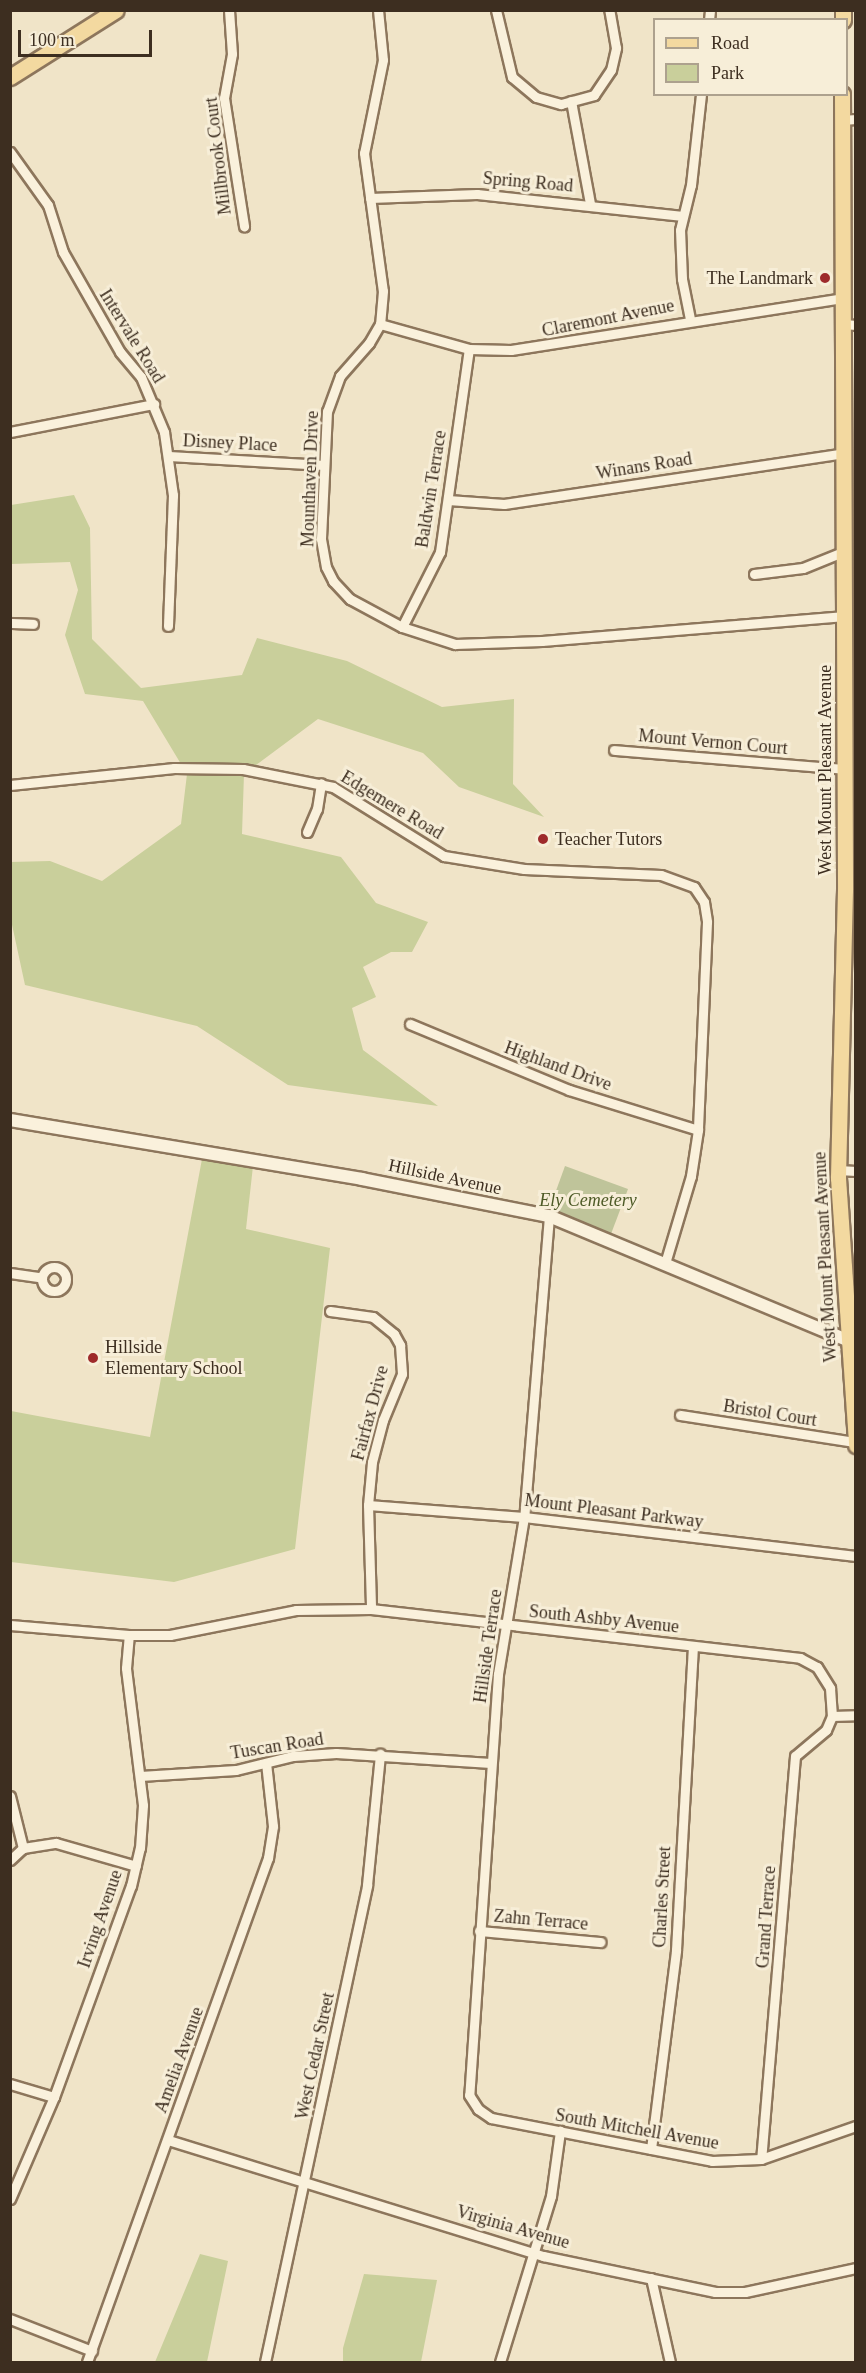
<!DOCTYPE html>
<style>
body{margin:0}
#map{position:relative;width:866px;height:2373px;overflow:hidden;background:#f0e4c8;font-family:"Times New Roman",serif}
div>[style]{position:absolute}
.green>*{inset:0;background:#c9cf9b}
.cemetery>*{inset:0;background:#bfc49a}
.roads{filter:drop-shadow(2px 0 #8d765c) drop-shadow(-2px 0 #8d765c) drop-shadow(0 2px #8d765c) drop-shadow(0 -2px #8d765c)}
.minor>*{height:9px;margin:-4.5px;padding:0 4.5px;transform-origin:4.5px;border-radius:4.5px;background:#faf1dc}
.minor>.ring{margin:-4.5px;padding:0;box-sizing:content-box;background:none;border:9px solid #faf1dc;border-radius:50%}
.tertiary>*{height:12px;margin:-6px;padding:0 6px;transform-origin:6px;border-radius:6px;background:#faf1dc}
.primary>*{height:15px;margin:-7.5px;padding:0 7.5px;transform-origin:7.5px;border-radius:7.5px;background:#f3d9a0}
.dots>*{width:16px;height:16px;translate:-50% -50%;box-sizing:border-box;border:3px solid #f7eed8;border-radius:50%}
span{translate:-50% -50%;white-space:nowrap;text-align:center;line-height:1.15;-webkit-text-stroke:6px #f7eed8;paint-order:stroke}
.street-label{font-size:18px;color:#3d2e20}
.poi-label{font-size:18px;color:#3d2e20}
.right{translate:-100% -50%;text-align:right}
.left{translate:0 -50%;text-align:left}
.park-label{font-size:18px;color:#4d5a26;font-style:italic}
.frame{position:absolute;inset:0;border:12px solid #3d2e20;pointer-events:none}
.legend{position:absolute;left:653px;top:18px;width:195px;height:78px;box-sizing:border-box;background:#f7eed8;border:2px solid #ada18e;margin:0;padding:8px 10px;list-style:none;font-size:18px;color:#3d2e20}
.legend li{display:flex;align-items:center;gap:12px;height:30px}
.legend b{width:30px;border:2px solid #ada18e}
.scale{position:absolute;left:18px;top:30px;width:134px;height:27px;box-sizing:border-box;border:3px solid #3d2e20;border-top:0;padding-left:8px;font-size:18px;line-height:21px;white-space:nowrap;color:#3d2e20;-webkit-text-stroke:4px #f7eed8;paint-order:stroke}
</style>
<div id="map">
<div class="green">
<div style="clip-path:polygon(74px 495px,90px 528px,92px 639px,141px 688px,242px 675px,257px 638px,347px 661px,442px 707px,514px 699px,513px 784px,544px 817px,459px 787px,423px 753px,318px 719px,244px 774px,242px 834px,341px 857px,376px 903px,428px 922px,412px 952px,391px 952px,363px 967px,376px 997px,352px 1008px,363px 1050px,438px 1106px,288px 1085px,197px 1026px,25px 985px,11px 920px,10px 862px,50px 861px,102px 881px,181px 824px,187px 774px,143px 701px,85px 694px,65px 635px,78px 590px,70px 562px,11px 564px,11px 505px)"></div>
<div style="clip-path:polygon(202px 1159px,253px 1166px,246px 1229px,330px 1248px,295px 1549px,174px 1582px,11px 1562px,11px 1411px,150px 1437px)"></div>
<div style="clip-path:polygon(200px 2254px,228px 2261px,207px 2362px,155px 2362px)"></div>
<div style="clip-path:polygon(364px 2274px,437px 2280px,421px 2362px,343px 2362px,343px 2348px)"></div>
</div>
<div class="cemetery">
<div style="clip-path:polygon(565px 1166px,628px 1189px,611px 1234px,549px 1210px)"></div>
</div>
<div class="roads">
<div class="minor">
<div style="left:229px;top:10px;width:44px;rotate:86.1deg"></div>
<div style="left:232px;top:54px;width:45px;rotate:100.3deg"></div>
<div style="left:224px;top:98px;width:130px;rotate:81.1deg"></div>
<div style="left:378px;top:10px;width:50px;rotate:84.3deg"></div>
<div style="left:383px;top:60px;width:95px;rotate:101.5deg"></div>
<div style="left:364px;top:153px;width:139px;rotate:82.2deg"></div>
<div style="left:383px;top:291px;width:33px;rotate:95deg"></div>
<div style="left:380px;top:324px;width:22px;rotate:120deg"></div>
<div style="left:369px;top:343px;width:44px;rotate:131.3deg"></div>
<div style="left:340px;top:376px;width:37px;rotate:110deg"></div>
<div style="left:327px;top:411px;width:128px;rotate:92.7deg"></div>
<div style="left:321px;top:539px;width:28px;rotate:80deg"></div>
<div style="left:326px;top:567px;width:16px;rotate:63deg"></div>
<div style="left:333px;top:581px;width:25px;rotate:47deg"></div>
<div style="left:350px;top:599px;width:59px;rotate:28.3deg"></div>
<div style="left:402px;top:627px;width:56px;rotate:17.8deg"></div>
<div style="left:455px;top:644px;width:87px;rotate:-2deg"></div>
<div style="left:542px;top:641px;width:304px;rotate:-4.7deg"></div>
<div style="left:496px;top:10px;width:69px;rotate:76.6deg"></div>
<div style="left:512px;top:77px;width:31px;rotate:40deg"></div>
<div style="left:536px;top:97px;width:26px;rotate:16deg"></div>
<div style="left:561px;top:104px;width:34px;rotate:-15deg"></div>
<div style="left:594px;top:95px;width:30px;rotate:-56deg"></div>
<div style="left:611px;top:70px;width:23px;rotate:-77deg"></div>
<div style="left:616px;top:48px;width:39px;rotate:-100deg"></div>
<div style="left:709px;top:20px;width:10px;rotate:-84deg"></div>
<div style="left:571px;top:101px;width:105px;rotate:79.5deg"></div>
<div style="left:842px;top:120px;width:14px;rotate:-4deg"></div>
<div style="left:10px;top:152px;width:65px;rotate:54.4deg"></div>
<div style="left:48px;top:205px;width:49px;rotate:72.3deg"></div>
<div style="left:63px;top:252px;width:115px;rotate:60.3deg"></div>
<div style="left:120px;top:352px;width:33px;rotate:50deg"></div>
<div style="left:141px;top:377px;width:60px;rotate:67.3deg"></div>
<div style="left:164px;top:432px;width:64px;rotate:81.9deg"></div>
<div style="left:173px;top:495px;width:131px;rotate:92.2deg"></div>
<div style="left:370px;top:198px;width:107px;rotate:-2.1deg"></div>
<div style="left:477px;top:194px;width:207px;rotate:6.1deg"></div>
<div style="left:690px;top:319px;width:41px;rotate:-101.3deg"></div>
<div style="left:682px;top:279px;width:49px;rotate:-92.3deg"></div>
<div style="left:680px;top:230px;width:46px;rotate:-76.3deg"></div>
<div style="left:691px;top:185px;width:92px;rotate:-83.7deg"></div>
<div style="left:380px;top:324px;width:92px;rotate:15.7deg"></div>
<div style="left:469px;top:349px;width:42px;rotate:1.4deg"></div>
<div style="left:511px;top:350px;width:337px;rotate:-8.9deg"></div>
<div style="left:844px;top:324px;width:12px;rotate:5deg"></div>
<div style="left:10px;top:432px;width:147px;rotate:-11deg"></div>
<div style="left:169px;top:456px;width:155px;rotate:3.3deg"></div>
<div style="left:448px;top:500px;width:56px;rotate:4.1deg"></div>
<div style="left:504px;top:504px;width:344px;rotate:-8.5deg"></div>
<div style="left:754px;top:574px;width:49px;rotate:-7deg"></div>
<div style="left:803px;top:568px;width:45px;rotate:-22deg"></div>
<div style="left:10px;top:623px;width:23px;rotate:2deg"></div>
<div style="left:402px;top:627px;width:84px;rotate:-63.1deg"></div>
<div style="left:440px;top:552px;width:205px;rotate:-81.9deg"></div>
<div style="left:614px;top:750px;width:232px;rotate:4.7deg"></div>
<div style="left:10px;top:785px;width:165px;rotate:-5.9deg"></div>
<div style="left:174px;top:768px;width:69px;rotate:0.8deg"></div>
<div style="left:243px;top:769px;width:92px;rotate:11.3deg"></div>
<div style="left:333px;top:787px;width:131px;rotate:31.9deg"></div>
<div style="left:444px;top:856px;width:81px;rotate:9.2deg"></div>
<div style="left:524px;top:869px;width:137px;rotate:2.5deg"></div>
<div style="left:661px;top:875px;width:35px;rotate:20deg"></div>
<div style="left:694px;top:887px;width:18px;rotate:56deg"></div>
<div style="left:704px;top:902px;width:20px;rotate:81deg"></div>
<div style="left:707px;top:922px;width:208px;rotate:92.5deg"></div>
<div style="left:698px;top:1130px;width:47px;rotate:98.7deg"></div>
<div style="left:691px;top:1176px;width:91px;rotate:106.6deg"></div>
<div style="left:307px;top:832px;width:25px;rotate:-67deg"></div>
<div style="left:317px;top:809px;width:26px;rotate:-81deg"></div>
<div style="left:410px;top:1024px;width:172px;rotate:22.5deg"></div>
<div style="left:569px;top:1090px;width:135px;rotate:17.2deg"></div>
<div style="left:838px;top:1170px;width:18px;rotate:3deg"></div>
<div style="left:549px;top:1216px;width:302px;rotate:94.7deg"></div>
<div style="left:524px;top:1517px;width:159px;rotate:99.4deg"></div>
<div style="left:498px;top:1674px;width:422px;rotate:93.9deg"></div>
<div style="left:469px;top:2095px;width:17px;rotate:57deg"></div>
<div style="left:478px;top:2109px;width:16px;rotate:35deg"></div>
<div style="left:491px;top:2118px;width:225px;rotate:11deg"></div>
<div style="left:712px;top:2161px;width:49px;rotate:-2.3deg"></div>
<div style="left:761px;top:2159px;width:101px;rotate:-19.2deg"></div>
<div class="ring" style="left:42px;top:1267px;width:15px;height:15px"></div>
<div style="left:10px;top:1273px;width:30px;rotate:8deg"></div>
<div style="left:330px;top:1311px;width:43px;rotate:7.9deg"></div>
<div style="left:373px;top:1317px;width:27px;rotate:39deg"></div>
<div style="left:394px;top:1334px;width:13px;rotate:61deg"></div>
<div style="left:400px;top:1345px;width:29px;rotate:86deg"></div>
<div style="left:402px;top:1374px;width:50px;rotate:112.4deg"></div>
<div style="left:383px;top:1420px;width:43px;rotate:104.7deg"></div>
<div style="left:372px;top:1462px;width:43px;rotate:95.3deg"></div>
<div style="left:368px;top:1505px;width:104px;rotate:88.3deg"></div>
<div style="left:680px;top:1415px;width:177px;rotate:8.8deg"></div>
<div style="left:368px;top:1505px;width:156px;rotate:4.4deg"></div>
<div style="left:524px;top:1517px;width:334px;rotate:6.7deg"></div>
<div style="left:10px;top:1625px;width:119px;rotate:4.8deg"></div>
<div style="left:129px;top:1635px;width:41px"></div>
<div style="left:170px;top:1635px;width:128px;rotate:-11.2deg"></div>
<div style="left:296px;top:1610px;width:75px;rotate:-0.8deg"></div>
<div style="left:371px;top:1609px;width:432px;rotate:6.5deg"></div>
<div style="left:800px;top:1658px;width:19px;rotate:28deg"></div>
<div style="left:817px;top:1667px;width:25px;rotate:58deg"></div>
<div style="left:830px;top:1688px;width:28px;rotate:86deg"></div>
<div style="left:832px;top:1716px;width:15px;rotate:113deg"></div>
<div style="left:826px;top:1730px;width:40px;rotate:140deg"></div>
<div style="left:795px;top:1756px;width:404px;rotate:94.8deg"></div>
<div style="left:832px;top:1716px;width:24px;rotate:-2deg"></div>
<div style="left:140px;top:1776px;width:96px;rotate:-3.6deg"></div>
<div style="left:236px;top:1770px;width:59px;rotate:-13.8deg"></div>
<div style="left:293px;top:1756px;width:43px;rotate:-4deg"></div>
<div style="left:336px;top:1753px;width:155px;rotate:3.7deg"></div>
<div style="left:10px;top:1796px;width:54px;rotate:76deg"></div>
<div style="left:10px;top:1860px;width:18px;rotate:-43deg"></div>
<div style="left:23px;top:1848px;width:33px;rotate:-9deg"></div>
<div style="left:56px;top:1843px;width:83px;rotate:16deg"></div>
<div style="left:479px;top:1931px;width:122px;rotate:5.2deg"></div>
<div style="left:10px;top:2084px;width:46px;rotate:16.5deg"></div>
<div style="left:168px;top:2140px;width:393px;rotate:17.2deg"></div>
<div style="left:543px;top:2256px;width:176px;rotate:11.8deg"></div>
<div style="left:715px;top:2292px;width:30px"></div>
<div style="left:745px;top:2292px;width:114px;rotate:-12.2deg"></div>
<div style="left:651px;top:2149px;width:201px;rotate:-82.8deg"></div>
<div style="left:676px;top:1950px;width:304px;rotate:-86.8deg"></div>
<div style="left:10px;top:2199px;width:111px;rotate:-66.7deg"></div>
<div style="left:54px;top:2097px;width:225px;rotate:-70deg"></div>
<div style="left:131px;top:1886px;width:39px;rotate:-77deg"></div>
<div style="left:140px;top:1848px;width:43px;rotate:-86deg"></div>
<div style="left:143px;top:1805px;width:138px;rotate:-97.1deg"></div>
<div style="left:126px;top:1668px;width:33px;rotate:-85deg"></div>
<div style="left:651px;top:2278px;width:86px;rotate:77.3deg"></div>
<div style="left:10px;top:2319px;width:88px;rotate:21.3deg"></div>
<div style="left:87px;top:2362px;width:536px;rotate:-70.25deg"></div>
<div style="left:268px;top:1858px;width:32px;rotate:-81deg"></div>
<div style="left:273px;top:1826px;width:63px;rotate:-96.3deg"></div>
<div style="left:265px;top:2362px;width:488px;rotate:-77.9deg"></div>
<div style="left:367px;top:1885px;width:132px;rotate:-84.3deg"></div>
<div style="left:500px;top:2362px;width:174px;rotate:-72.9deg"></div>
<div style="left:551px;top:2196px;width:66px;rotate:-82.1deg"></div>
</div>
<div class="tertiary">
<div style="left:10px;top:1120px;width:357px;rotate:9.5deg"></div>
<div style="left:362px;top:1179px;width:191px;rotate:11.2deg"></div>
<div style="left:549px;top:1216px;width:333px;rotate:22.6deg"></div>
</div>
<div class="primary">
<div style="left:843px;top:20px;width:10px;rotate:-90deg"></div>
<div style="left:10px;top:77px;width:125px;rotate:-32.3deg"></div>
<div style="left:842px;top:94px;width:796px;rotate:89.78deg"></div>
<div style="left:845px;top:890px;width:288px;rotate:91.4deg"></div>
<div style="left:838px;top:1178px;width:268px;rotate:86.1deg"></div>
</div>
</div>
<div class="dots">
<div style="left:825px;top:278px;background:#9e2a2b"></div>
<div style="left:543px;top:839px;background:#9e2a2b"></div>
<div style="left:93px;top:1358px;background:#9e2a2b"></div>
</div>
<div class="street-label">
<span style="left:218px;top:156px;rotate:-97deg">Millbrook Court</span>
<span style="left:528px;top:182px;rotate:5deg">Spring Road</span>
<span style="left:608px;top:318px;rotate:-11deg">Claremont Avenue</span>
<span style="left:132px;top:336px;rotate:58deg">Intervale Road</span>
<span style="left:230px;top:443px;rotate:3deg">Disney Place</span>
<span style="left:644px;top:466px;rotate:-9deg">Winans Road</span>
<span style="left:310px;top:479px;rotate:-88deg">Mounthaven Drive</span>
<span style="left:431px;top:489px;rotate:-81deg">Baldwin Terrace</span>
<span style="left:713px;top:742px;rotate:5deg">Mount Vernon Court</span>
<span style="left:825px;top:770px;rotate:-90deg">West Mount Pleasant Avenue</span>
<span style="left:392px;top:805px;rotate:31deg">Edgemere Road</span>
<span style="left:558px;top:1066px;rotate:20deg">Highland Drive</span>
<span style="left:445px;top:1177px;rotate:12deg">Hillside Avenue</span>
<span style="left:825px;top:1257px;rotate:-93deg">West Mount Pleasant Avenue</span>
<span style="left:370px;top:1413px;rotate:-75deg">Fairfax Drive</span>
<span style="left:770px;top:1413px;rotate:9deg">Bristol Court</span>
<span style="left:614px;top:1511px;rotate:7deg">Mount Pleasant Parkway</span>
<span style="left:604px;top:1619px;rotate:6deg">South Ashby Avenue</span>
<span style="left:488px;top:1646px;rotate:-82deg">Hillside Terrace</span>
<span style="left:277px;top:1746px;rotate:-9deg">Tuscan Road</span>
<span style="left:662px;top:1897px;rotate:-87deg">Charles Street</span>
<span style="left:766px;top:1917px;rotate:-86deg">Grand Terrace</span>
<span style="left:100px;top:1919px;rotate:-71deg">Irving Avenue</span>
<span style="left:541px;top:1920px;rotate:5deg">Zahn Terrace</span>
<span style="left:315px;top:2056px;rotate:-78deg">West Cedar Street</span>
<span style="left:179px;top:2060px;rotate:-70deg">Amelia Avenue</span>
<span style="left:637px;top:2129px;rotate:10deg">South Mitchell Avenue</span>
<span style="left:513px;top:2227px;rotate:16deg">Virginia Avenue</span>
</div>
<div class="poi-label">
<span class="right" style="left:813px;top:278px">The Landmark</span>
<span class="left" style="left:555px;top:839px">Teacher Tutors</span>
<span class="left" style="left:105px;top:1358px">Hillside<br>Elementary School</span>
</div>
<div class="park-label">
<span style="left:588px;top:1200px">Ely Cemetery</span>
</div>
<div class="frame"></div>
<ul class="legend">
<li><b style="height:8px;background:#f3d9a0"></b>Road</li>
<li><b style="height:16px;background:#c9cf9b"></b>Park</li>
</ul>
<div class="scale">100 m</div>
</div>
